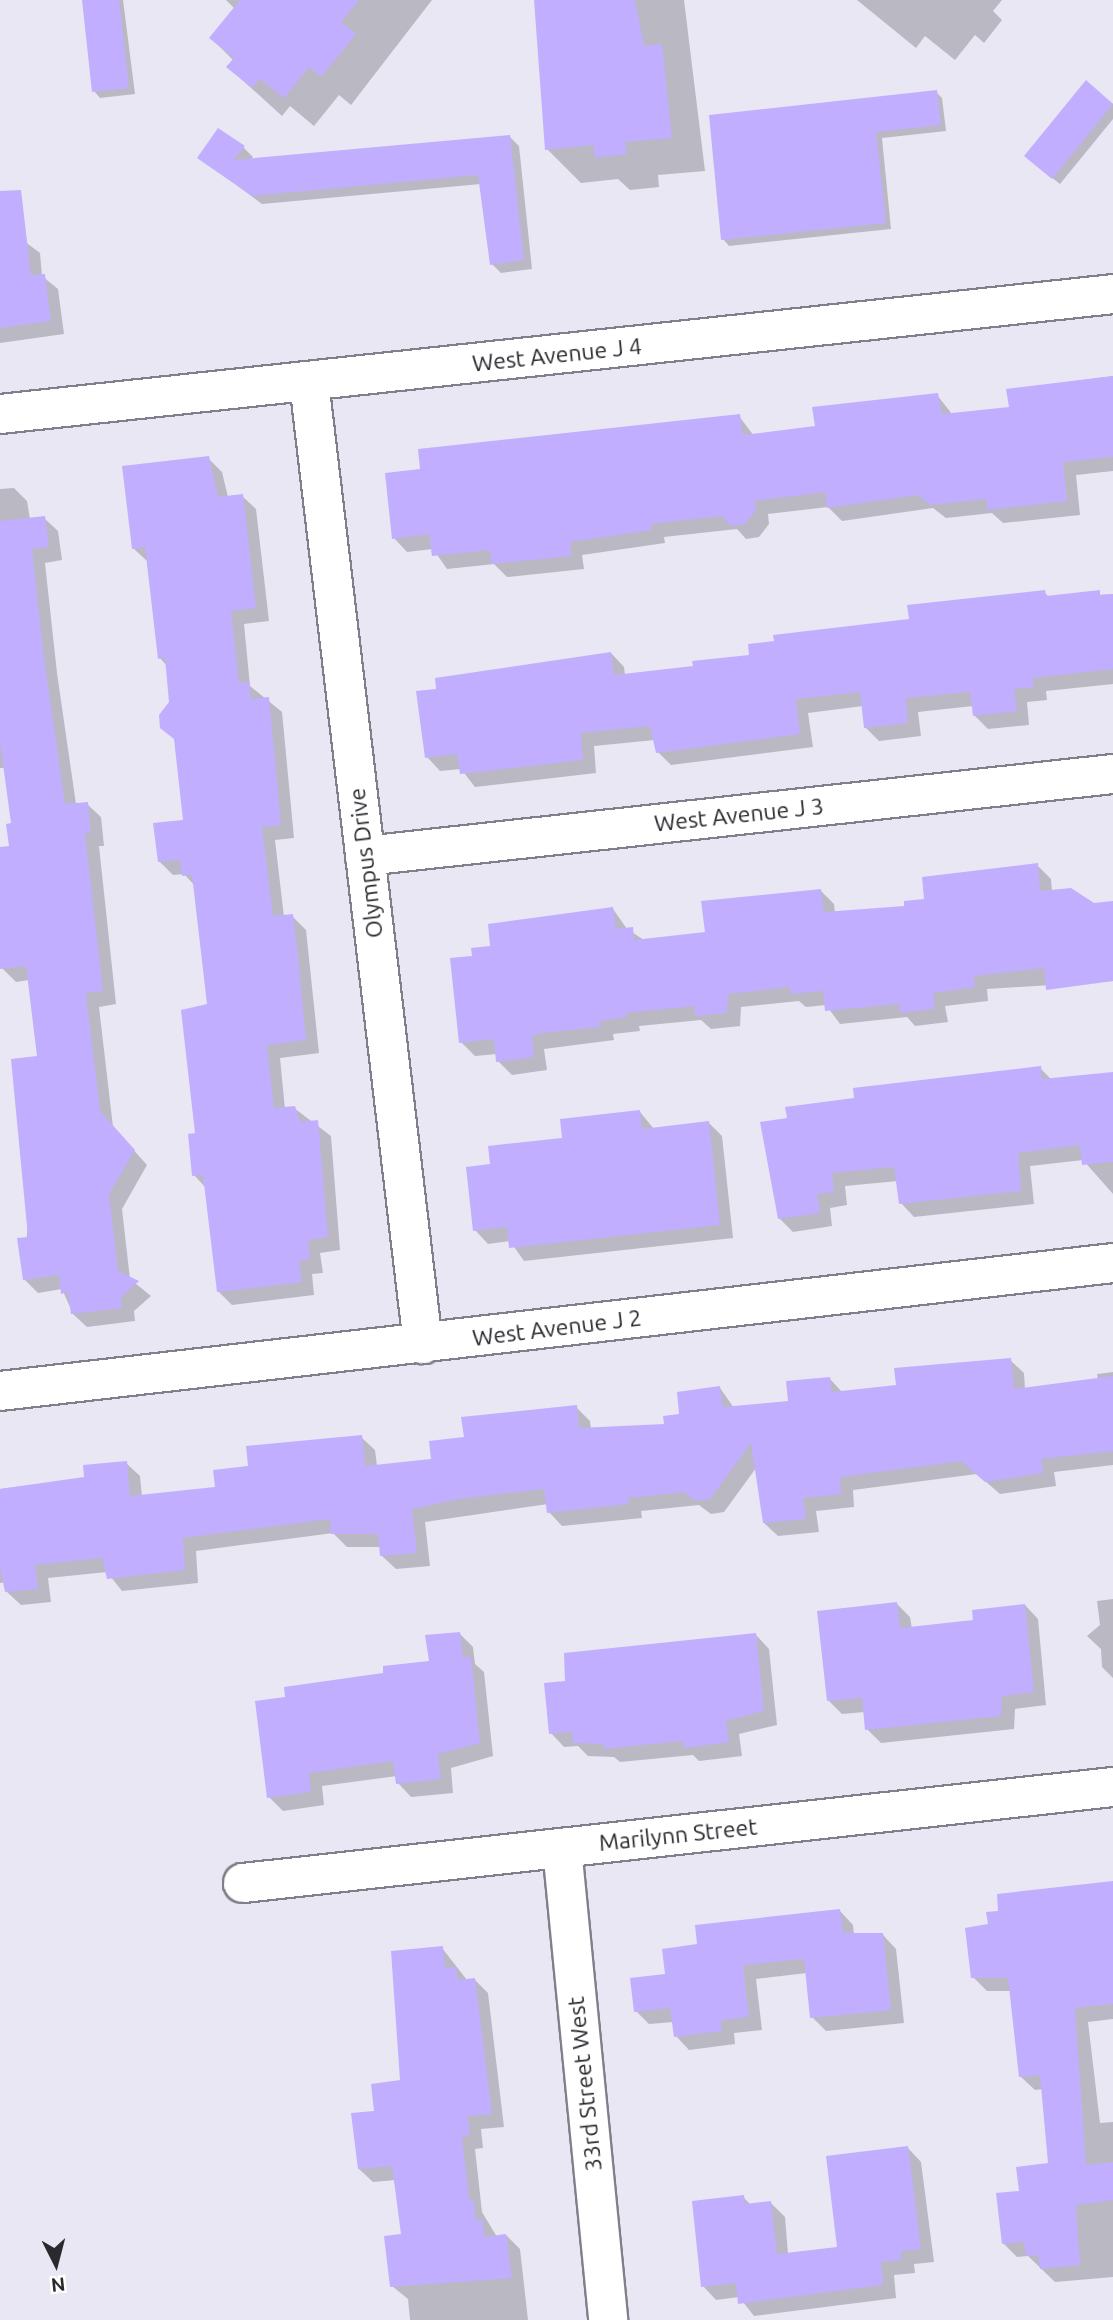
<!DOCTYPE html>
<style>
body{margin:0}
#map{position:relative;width:1113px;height:2320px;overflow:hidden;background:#e9e7f3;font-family:Ubuntu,sans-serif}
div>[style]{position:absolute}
.shadow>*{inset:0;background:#0003}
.building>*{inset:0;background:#c2aefe}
.roads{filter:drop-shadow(2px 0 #817f8a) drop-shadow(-2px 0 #817f8a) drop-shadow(0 2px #817f8a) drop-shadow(0 -2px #817f8a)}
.minor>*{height:38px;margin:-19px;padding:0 19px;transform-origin:19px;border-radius:19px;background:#fff}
span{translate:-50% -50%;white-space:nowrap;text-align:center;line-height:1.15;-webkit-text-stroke:5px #fff;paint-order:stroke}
.street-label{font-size:23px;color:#2a292e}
.north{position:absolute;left:21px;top:2229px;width:70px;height:70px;-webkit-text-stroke:5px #fff;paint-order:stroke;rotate:174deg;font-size:19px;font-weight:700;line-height:28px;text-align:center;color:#2a292e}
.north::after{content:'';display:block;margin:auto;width:24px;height:32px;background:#2a292e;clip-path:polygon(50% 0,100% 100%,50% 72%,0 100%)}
</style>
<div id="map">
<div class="shadow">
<div style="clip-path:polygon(83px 0,123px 0,135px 94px,100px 98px,94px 91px)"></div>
<div style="clip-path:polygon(226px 0,432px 0,351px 105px,339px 95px,314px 126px,290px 106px,282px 116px,228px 67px,234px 61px,211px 38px,235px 9px)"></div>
<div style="clip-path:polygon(535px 0,684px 0,705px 171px,658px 175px,659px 187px,630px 190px,618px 179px,581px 183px,547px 149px)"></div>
<div style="clip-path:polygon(857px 0,1002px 0,993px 11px,1002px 20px,984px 43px,975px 35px,955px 60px,925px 36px,916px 48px)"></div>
<div style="clip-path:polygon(1087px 83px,1113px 104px,1113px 119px,1060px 184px,1033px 163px)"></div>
<div style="clip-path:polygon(936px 92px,942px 98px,946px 131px,882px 138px,891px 229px,729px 246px,723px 239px,711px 117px)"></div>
<div style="clip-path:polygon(218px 130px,244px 148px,253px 157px,250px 161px,510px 137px,519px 146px,532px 269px,501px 273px,492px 264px,481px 184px,262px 204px,199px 157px)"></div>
<div style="clip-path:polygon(0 223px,40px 253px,42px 276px,58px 289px,64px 334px,0 343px)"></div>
<div style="clip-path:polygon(1113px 376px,1113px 471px,1076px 475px,1080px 515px,1003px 523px,992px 513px,946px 518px,933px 508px,842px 521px,828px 507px,768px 514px,769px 524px,759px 537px,746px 539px,737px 529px,664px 537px,665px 543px,582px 555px,584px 569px,507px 577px,494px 564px,447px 569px,433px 549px,407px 552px,394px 538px,422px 471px,739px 416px,754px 436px,817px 428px,937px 395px,952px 414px,1010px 408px,1008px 390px)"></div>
<div style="clip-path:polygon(208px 458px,222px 472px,228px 497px,242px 496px,256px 509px,269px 621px,244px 624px,250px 686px,282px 712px,294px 838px,275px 840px,284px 917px,292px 916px,306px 930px,319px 1053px,280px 1058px,285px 1109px,294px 1108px,331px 1136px,340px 1250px,320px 1253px,323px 1273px,312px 1274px,314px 1295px,232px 1305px,219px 1292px,206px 1188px,194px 1175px,209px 1006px,195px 886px,184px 874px,173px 875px,159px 861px,185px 821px,167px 666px,160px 658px,147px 561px,133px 548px)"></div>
<div style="clip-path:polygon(14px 488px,27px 501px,30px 519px,44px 518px,58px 531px,62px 560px,45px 563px,57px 673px,76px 804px,87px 804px,101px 817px,104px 846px,99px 846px,116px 1004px,99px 1007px,113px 1127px,147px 1165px,122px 1209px,130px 1279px,151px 1296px,134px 1311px,135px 1321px,87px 1327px,73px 1314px,62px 1289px,38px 1293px,24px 1279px,39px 1057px,29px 980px,16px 982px,2px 968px,0 952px,0 849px,11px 848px,13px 825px,5px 768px,0 768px,0 489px)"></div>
<div style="clip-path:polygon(1044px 592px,1050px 598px,1113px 594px,1113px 684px,1046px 691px,1047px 700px,1027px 702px,1029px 725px,988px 729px,974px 715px,973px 706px,918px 712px,921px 736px,879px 741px,865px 727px,863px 706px,808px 713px,813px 747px,671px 765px,658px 752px,655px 740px,594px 746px,596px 773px,475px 787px,461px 769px,440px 771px,427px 757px,611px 653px,624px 667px,625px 675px,695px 667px)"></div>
<div style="clip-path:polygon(1037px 865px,1051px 879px,1052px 892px,1094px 904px,1113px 902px,1113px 981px,987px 989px,988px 1001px,945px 1006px,948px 1022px,915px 1026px,907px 1017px,840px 1024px,826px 1005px,806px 1007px,799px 1001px,741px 1007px,740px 1026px,711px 1029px,701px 1020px,639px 1026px,640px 1031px,613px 1034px,614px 1040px,544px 1049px,547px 1070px,512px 1075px,498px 1061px,497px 1054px,475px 1056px,461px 1042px,474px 958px,613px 909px,627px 929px,644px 940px,707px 934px,821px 891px,834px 904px,835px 913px,906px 907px)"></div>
<div style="clip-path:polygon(1040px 1068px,1052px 1080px,1113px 1077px,1113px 1194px,1083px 1160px,1030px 1166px,1034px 1204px,914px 1217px,901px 1203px,898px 1181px,845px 1186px,847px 1205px,830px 1208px,832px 1226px,793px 1232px,779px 1218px,789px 1120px,856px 1099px)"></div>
<div style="clip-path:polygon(640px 1112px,654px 1129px,708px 1122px,722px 1136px,733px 1238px,524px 1261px,510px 1241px,488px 1244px,475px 1230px,492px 1166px)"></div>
<div style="clip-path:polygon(1010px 1360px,1024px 1373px,1025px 1389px,1098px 1380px,1097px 1374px,1113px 1372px,1113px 1465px,1054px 1472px,1056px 1486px,1000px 1494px,977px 1474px,853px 1490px,854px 1507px,816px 1511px,819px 1532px,778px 1536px,764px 1523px,756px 1468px,724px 1512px,711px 1514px,699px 1505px,641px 1511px,642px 1518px,562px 1526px,549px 1512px,548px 1504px,425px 1522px,430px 1566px,396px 1569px,382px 1556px,381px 1547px,347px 1547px,333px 1533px,196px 1551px,198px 1583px,122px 1591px,107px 1572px,48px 1578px,51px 1602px,21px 1605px,7px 1592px,6px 1582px,0 1583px,0 1489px,86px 1478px,126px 1463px,140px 1476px,142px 1497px,217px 1489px,250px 1468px,361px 1437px,375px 1450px,377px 1466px,433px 1460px,466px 1439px,576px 1407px,590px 1421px,591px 1430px,666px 1425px,720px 1388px,734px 1408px,790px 1402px,830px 1379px,843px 1393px,898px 1387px)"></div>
<div style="clip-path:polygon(1113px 1599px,1113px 1678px,1102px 1667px,1101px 1649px,1087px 1636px,1100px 1625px,1097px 1601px)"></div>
<div style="clip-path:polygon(897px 1604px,910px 1617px,912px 1629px,975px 1622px,1025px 1605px,1038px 1619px,1046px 1705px,1015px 1709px,1014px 1729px,881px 1743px,867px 1729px,865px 1712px,842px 1714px,829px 1701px)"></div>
<div style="clip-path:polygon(460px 1634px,473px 1647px,475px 1664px,484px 1672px,493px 1756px,451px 1768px,453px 1793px,411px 1797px,398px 1783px,397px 1776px,322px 1786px,324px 1805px,283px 1811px,269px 1797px,287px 1699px,431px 1662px)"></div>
<div style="clip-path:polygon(756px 1635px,769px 1649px,777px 1725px,739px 1734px,742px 1756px,699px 1761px,693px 1755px,620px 1762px,614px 1757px,588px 1756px,578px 1746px,564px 1747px,551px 1733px,567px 1683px)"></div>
<div style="clip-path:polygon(1113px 1883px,1113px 2019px,1088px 2022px,1100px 2123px,1113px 2122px,1113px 2277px,1055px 2282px,1028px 2256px,1017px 2257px,1003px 2243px,1021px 2193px,1050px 2165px,1043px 2089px,1035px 2090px,1021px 2077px,1011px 1991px,987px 1991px,973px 1977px,990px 1926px)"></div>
<div style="clip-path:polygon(840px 1911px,853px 1925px,854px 1935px,883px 1935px,896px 1949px,904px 2023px,826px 2031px,812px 2017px,807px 1973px,756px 1979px,762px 2030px,734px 2033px,735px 2044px,689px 2050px,676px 2036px,674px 2022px,649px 2024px,636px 2011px,699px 1946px)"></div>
<div style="clip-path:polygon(442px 1948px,467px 1980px,475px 1980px,488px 1993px,504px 2127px,481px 2129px,483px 2148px,475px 2149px,482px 2212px,497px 2237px,506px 2235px,520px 2249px,528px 2320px,410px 2320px,408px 2299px,392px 2286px,403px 2236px,396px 2180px,373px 2182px,359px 2169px,376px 2112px,402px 2082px)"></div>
<div style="clip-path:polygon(908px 2148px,921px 2162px,934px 2262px,914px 2264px,915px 2273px,894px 2275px,896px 2298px,754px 2316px,739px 2297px,716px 2300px,703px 2286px,743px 2197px,751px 2205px,771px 2203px,785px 2217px,788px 2254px,839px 2249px)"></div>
</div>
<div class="building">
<div style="clip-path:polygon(82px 0,119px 0,129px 88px,92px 92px)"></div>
<div style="clip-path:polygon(240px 0,359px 0,341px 22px,356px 34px,321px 77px,309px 67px,284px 98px,260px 79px,252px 88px,226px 67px,234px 58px,209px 38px)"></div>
<div style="clip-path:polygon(534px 0,635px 0,644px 46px,662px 44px,672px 138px,625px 142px,627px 154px,595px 158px,593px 145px,545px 150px)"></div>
<div style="clip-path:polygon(1086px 80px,1113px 104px,1052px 179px,1024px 156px)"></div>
<div style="clip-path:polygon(937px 90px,941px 125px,876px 132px,886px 223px,721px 240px,709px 115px)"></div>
<div style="clip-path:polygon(218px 128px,245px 146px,233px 160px,510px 135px,524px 260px,490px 265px,478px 175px,252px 196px,197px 158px)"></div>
<div style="clip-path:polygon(21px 190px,31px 275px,45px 274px,51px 321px,0 328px,0 191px)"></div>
<div style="clip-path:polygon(1113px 376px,1113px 457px,1063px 462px,1067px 501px,987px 510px,986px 499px,930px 505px,918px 495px,827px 508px,825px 492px,755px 501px,756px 510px,745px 524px,731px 526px,722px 516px,651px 524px,652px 530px,570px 542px,571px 556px,491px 564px,490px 550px,432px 556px,429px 534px,392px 539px,385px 473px,420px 469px,418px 449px,740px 414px,743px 435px,815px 426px,812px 407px,938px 393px,942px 414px,1009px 407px,1006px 389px)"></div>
<div style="clip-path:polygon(209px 456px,218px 497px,243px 494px,256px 608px,231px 611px,239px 683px,249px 682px,251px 699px,269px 697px,281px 825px,262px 827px,273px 916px,293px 914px,298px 955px,306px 1040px,267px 1045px,274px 1108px,295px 1106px,300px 1122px,318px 1120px,328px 1237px,308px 1240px,310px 1259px,299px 1261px,302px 1282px,217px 1292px,203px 1175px,192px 1176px,188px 1134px,195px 1133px,181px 1010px,207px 1004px,192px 875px,182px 876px,180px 860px,158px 862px,153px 823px,183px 820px,174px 739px,160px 728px,159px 715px,169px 702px,165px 658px,158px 659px,145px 547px,132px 549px,122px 466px)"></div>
<div style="clip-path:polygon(45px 516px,49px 547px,32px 549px,44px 658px,65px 804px,88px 802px,91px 833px,85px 833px,103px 991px,86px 993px,100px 1111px,135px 1150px,109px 1194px,118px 1271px,139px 1281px,121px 1297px,122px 1308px,71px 1314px,68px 1292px,61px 1294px,59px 1275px,23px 1280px,17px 1238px,28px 1237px,11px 1059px,37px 1056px,26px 966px,0 969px,0 847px,9px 846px,6px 824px,11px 823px,0 742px,0 521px)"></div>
<div style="clip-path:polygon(1045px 590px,1046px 596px,1100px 590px,1100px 595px,1113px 594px,1113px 669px,1033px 678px,1034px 687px,1014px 689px,1017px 711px,973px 716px,970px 692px,906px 698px,908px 723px,864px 728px,860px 692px,796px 699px,800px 734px,656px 753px,650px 726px,581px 733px,583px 760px,460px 774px,457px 754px,425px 758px,416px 691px,436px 689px,435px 678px,611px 652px,614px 675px,693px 666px,692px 661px,749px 655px,748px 644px,774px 641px,773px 635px,909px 619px,907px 605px)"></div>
<div style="clip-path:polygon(1038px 863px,1040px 891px,1071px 888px,1094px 903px,1113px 901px,1113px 981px,1046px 990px,1044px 968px,974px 976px,975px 987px,933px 993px,935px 1009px,900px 1013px,899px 1004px,825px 1011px,823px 991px,791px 994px,790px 987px,728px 994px,727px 1013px,695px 1016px,694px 1006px,626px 1013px,627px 1017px,600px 1021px,601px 1027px,542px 1033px,532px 1036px,534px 1057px,496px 1062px,494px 1039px,459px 1043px,450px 958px,472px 956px,471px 948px,490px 946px,488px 924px,613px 907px,616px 929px,633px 927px,634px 940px,705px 932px,701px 901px,821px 889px,824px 912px,904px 906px,904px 901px,924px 899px,922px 877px)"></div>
<div style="clip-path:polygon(1041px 1066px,1042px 1079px,1113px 1072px,1113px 1162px,1082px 1165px,1080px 1145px,1018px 1153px,1021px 1191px,899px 1204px,894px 1167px,832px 1173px,834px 1192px,817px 1194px,820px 1213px,778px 1219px,760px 1122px,787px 1118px,785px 1107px,854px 1098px,853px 1088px)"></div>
<div style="clip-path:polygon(640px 1110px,642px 1129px,709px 1121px,720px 1225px,509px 1248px,507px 1227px,473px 1231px,466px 1167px,490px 1164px,488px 1146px,562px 1138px,560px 1119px)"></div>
<div style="clip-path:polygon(1011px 1358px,1014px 1389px,1113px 1376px,1113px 1451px,1041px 1459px,1043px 1473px,985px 1482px,961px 1461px,840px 1477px,841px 1494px,803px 1498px,806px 1519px,763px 1523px,751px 1443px,710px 1499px,696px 1501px,684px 1492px,628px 1498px,629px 1504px,547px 1513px,544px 1489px,459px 1499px,412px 1509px,417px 1553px,380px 1556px,378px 1534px,331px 1534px,330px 1519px,183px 1538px,185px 1570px,107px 1579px,102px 1558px,35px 1565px,38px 1589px,5px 1592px,0 1567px,0 1489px,84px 1477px,83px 1465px,127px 1461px,130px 1496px,215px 1487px,213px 1470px,248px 1466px,246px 1446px,362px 1435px,365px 1466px,431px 1459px,429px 1441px,464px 1437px,461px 1417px,577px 1405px,579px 1428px,664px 1424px,663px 1416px,679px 1414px,677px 1392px,720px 1386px,723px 1407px,788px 1401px,786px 1381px,830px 1377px,832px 1392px,896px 1385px,894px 1368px)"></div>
<div style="clip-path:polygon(897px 1602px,900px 1628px,973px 1620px,972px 1610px,1025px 1604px,1034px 1692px,1002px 1696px,1001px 1716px,865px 1730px,862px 1698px,827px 1701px,817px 1611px)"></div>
<div style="clip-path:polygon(460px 1632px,463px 1657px,471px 1657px,480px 1743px,438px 1754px,441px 1779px,396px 1784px,393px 1761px,309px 1773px,311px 1792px,267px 1798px,255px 1701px,285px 1697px,284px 1687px,383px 1673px,383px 1666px,429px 1661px,425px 1635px)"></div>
<div style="clip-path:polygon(756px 1633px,764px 1711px,726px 1721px,729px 1742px,684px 1748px,683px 1741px,604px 1749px,604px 1744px,573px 1743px,572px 1732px,549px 1734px,544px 1683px,565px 1681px,564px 1653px)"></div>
<div style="clip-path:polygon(1113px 1881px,1113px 2004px,1075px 2008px,1086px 2165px,1113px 2162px,1113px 2200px,1076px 2205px,1080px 2265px,1040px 2269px,1038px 2255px,1026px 2256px,1024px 2242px,1002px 2244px,996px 2193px,1019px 2191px,1016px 2167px,1048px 2163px,1040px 2075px,1019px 2077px,1008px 1978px,971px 1978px,965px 1928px,988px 1924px,986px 1912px,998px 1911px,997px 1894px)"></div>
<div style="clip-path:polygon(840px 1909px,843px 1933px,883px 1933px,891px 2010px,810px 2018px,804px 1959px,743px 1965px,749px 2017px,721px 2020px,722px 2031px,674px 2037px,670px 2008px,634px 2012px,630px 1978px,665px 1974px,662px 1949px,697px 1944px,695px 1925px)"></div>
<div style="clip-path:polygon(443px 1946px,445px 1968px,456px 1967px,458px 1980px,475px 1978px,492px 2114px,468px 2116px,470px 2135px,462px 2136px,469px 2199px,474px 2202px,476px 2221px,483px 2220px,484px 2237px,506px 2234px,512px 2278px,390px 2287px,384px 2236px,401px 2234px,392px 2166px,358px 2169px,351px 2113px,374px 2111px,371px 2084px,400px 2080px,391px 1951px)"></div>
<div style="clip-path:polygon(908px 2146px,921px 2249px,901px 2251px,902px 2260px,881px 2262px,883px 2285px,738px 2304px,736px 2283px,701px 2287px,692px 2201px,744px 2195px,745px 2204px,771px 2201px,777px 2254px,837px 2247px,826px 2156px)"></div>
</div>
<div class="roads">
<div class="minor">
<div style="left:309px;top:382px;width:969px;rotate:83.24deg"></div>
<div style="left:0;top:414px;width:1119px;rotate:-6.15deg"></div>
<div style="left:365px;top:856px;width:752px;rotate:-6.26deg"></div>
<div style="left:0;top:1391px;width:1120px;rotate:-6.56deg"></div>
<div style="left:562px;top:1848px;width:474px;rotate:84.4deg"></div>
<div style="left:243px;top:1883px;width:875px;rotate:-6.3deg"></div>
</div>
</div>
<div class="street-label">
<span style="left:557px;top:355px;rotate:-6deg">West Avenue J 4</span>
<span style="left:739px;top:815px;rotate:-6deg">West Avenue J 3</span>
<span style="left:366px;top:863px;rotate:-97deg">Olympus Drive</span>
<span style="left:557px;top:1328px;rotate:-7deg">West Avenue J 2</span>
<span style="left:678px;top:1835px;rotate:-6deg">Marilynn Street</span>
<span style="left:585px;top:2084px;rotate:-96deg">33rd Street West</span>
</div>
<div class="north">N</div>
</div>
